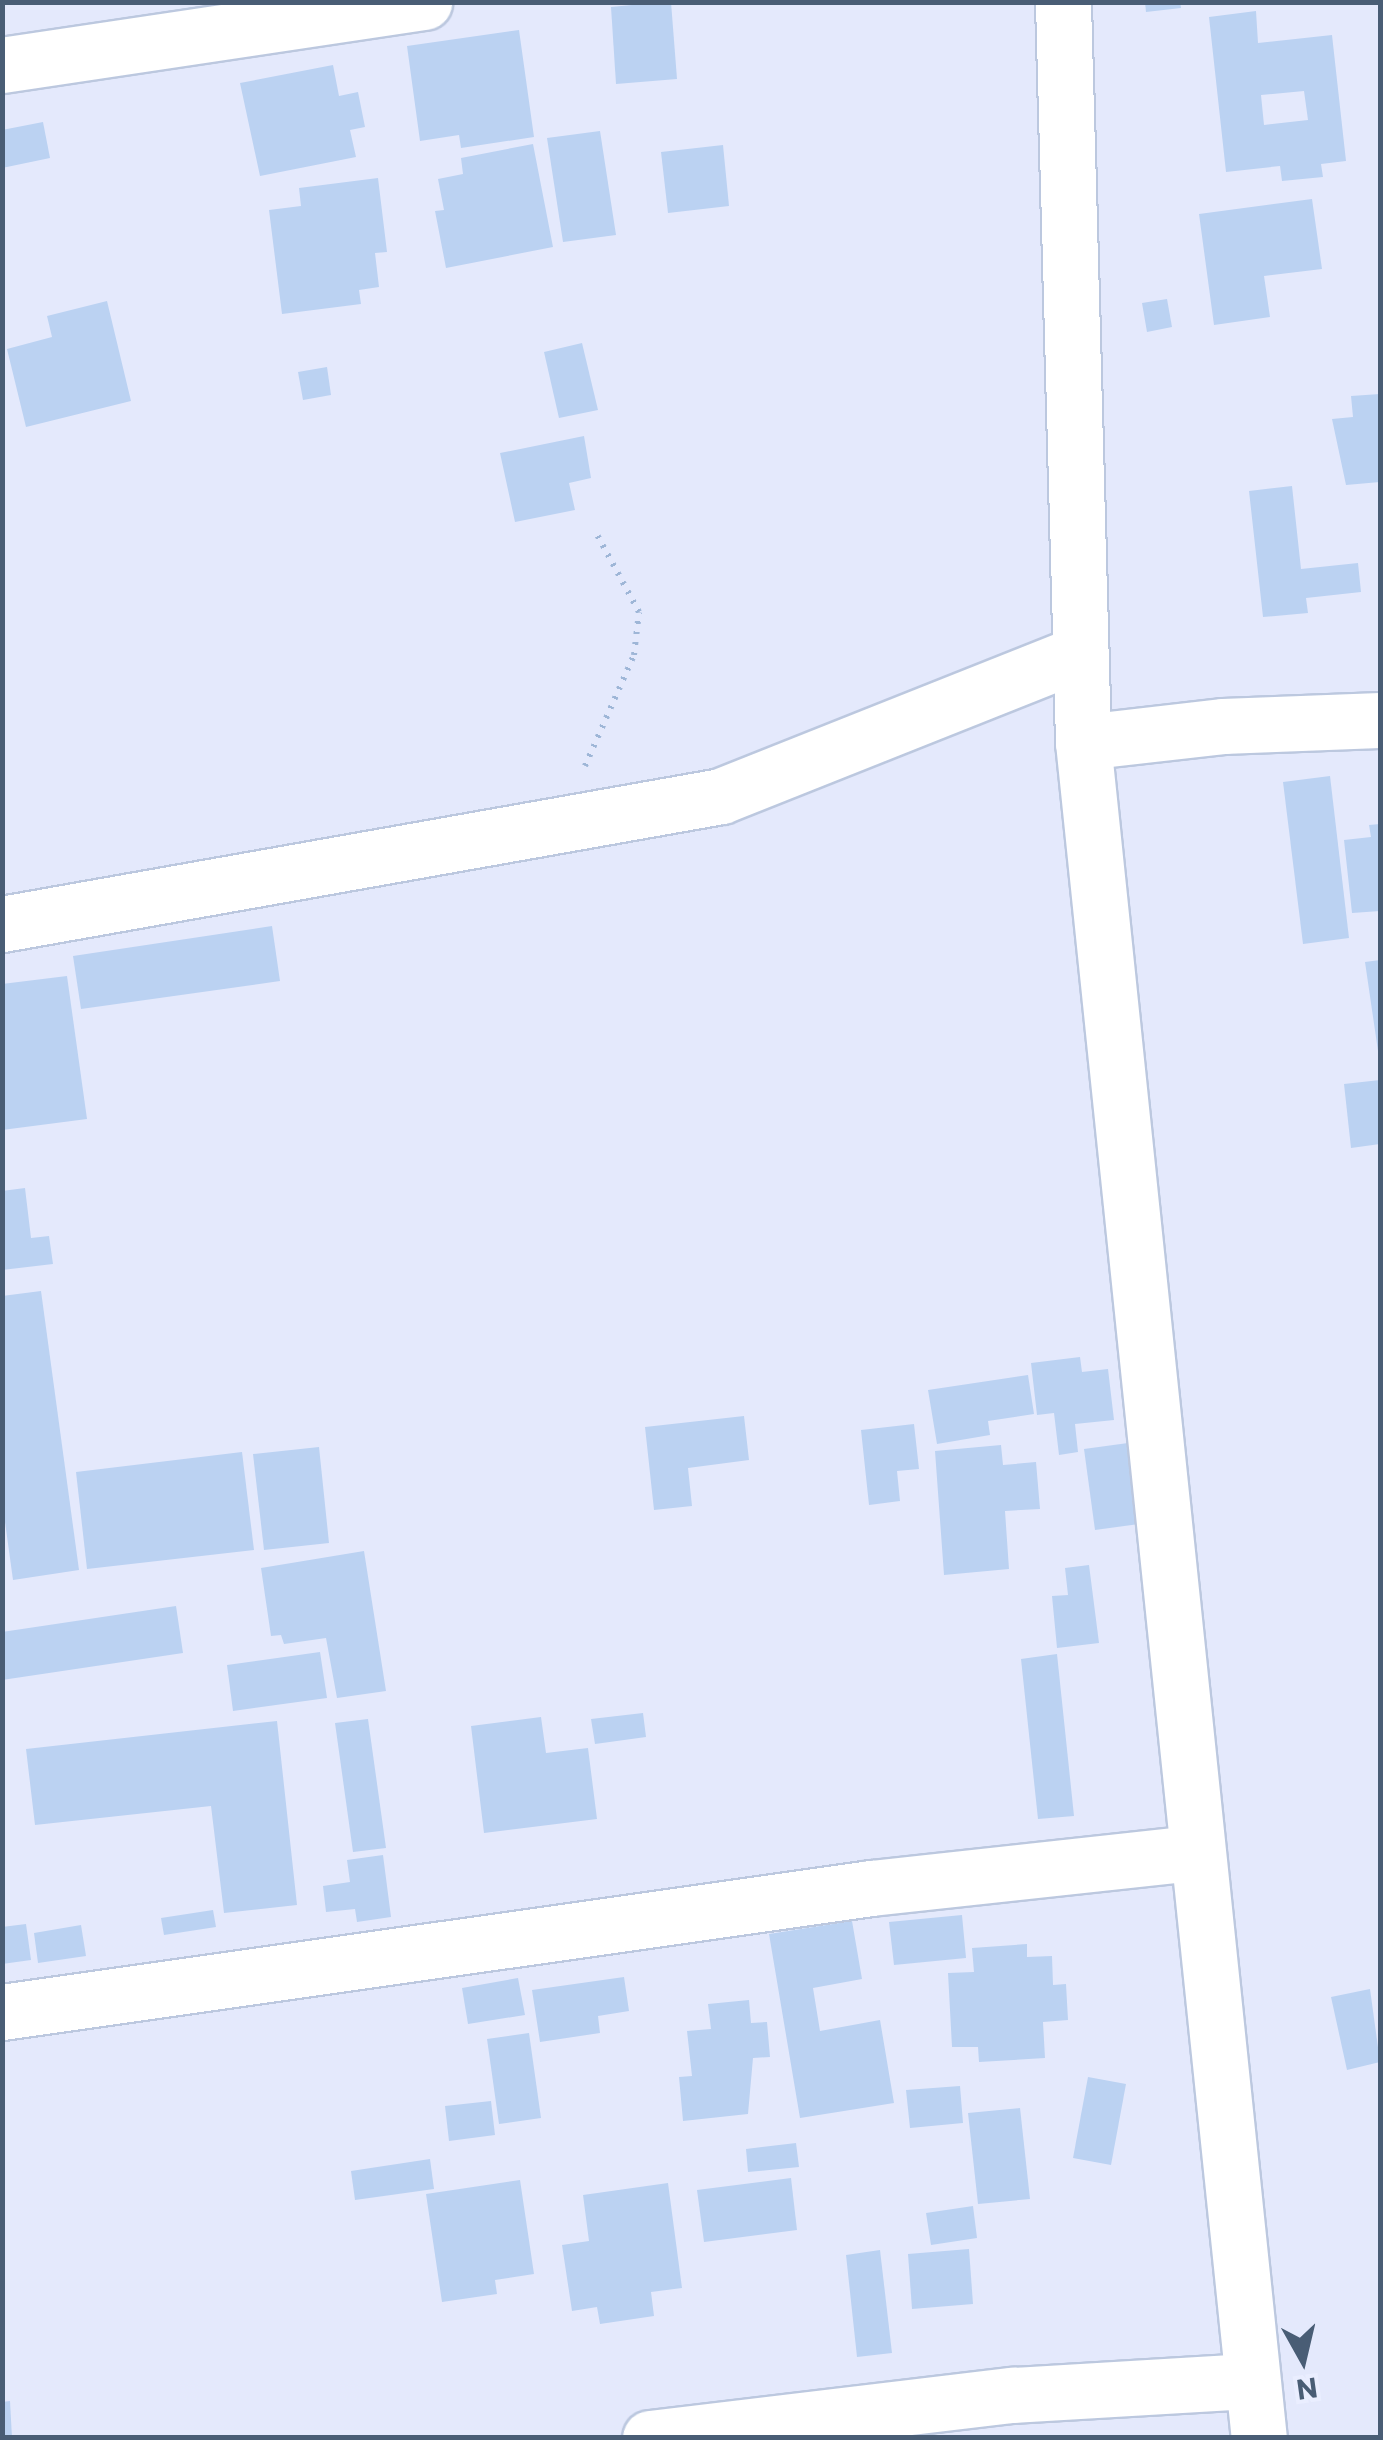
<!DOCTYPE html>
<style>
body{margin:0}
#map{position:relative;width:1383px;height:2440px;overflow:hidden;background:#e4e9fc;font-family:Commissioner,sans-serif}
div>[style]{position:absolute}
.building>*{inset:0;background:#bbd2f2}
.path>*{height:6px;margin-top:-3px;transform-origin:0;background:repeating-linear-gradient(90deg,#9eb6d7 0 2.5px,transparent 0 10.5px)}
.roads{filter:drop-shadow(2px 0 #bcc8df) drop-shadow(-2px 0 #bcc8df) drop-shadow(0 2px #bcc8df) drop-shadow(0 -2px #bcc8df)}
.minor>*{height:55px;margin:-27.5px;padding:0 27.5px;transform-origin:27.5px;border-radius:27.5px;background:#fff}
span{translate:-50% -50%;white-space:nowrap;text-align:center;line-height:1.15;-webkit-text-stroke:8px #eaeeff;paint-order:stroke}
.frame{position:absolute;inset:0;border:5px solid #495d75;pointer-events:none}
.north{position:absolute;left:1253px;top:2310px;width:100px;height:100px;-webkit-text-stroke:8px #eaeeff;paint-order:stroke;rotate:172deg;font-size:28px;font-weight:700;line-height:40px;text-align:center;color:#495d75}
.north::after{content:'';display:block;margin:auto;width:35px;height:45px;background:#495d75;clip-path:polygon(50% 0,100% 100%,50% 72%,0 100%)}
</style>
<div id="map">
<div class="building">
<div style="clip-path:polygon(663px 2px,671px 2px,677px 79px,616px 84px,611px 7px)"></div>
<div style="clip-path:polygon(1145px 2px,1180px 2px,1181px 8px,1146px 12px)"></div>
<div style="clip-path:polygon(evenodd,1256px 11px,1258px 43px,1332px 35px,1346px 161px,1321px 164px,1323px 177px,1282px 181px,1280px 166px,1226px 172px,1209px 17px,1256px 11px,1304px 91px,1308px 120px,1264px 125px,1261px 95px,1304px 91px)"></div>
<div style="clip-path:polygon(519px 30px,534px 137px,461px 148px,459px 135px,420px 141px,407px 46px)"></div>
<div style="clip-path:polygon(333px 65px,339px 96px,358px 92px,365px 127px,350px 130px,356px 157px,260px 176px,240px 83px)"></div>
<div style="clip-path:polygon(43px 122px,50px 158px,2px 168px,2px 130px)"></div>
<div style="clip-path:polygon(600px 131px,616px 235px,563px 242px,547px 138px)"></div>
<div style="clip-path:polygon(533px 144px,553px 247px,446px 268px,435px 211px,444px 210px,438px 179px,463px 174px,461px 158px)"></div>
<div style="clip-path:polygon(723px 145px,729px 206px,668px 213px,661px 152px)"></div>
<div style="clip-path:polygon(378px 178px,387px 252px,375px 253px,379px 287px,359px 290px,361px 304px,282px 314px,269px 210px,301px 206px,299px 188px)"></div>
<div style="clip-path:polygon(1312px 199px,1322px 269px,1264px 276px,1270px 317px,1214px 325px,1199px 214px)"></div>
<div style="clip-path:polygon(1167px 299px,1172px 327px,1147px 332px,1142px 303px)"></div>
<div style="clip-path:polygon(107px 301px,131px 401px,26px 427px,7px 349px,52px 337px,47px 316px)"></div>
<div style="clip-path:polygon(582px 343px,598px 410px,559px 418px,544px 352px)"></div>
<div style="clip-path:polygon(327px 367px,331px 395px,303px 400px,298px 372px)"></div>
<div style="clip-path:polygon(1380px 394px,1380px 482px,1346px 485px,1332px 419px,1353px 417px,1351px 396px)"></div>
<div style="clip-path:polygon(584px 436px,591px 478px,569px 483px,575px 510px,515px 522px,500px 453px)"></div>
<div style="clip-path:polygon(1292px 486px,1301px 569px,1358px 563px,1361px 592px,1306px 598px,1308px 613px,1263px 617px,1249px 491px)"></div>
<div style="clip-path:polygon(1330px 776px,1349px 938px,1303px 944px,1283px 782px)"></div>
<div style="clip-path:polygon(1380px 824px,1380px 911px,1352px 913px,1344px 840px,1371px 837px,1369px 825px)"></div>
<div style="clip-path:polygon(272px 926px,280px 981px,81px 1009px,73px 956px)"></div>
<div style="clip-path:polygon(1380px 960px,1380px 1051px,1378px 1051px,1365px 962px)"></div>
<div style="clip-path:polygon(67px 976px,87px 1119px,2px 1130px,2px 984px)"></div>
<div style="clip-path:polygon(1380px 1080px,1380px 1144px,1351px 1148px,1344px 1084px)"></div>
<div style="clip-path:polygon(25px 1188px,31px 1238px,49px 1236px,53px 1264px,2px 1270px,2px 1191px)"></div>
<div style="clip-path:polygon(41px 1291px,79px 1570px,13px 1580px,2px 1500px,2px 1296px)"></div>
<div style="clip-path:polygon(1080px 1357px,1082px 1372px,1108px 1369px,1114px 1420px,1075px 1424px,1078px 1452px,1059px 1455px,1054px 1413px,1037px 1415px,1031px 1363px)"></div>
<div style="clip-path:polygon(1028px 1375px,1034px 1414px,988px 1421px,990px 1435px,937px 1444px,928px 1390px)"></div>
<div style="clip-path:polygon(744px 1416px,749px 1460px,688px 1468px,692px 1506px,654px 1510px,645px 1427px)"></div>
<div style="clip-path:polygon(914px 1424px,919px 1469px,897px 1471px,900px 1501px,869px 1505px,861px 1430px)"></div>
<div style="clip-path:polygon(1128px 1443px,1139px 1524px,1095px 1530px,1084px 1449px)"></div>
<div style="clip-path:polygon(1001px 1445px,1003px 1465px,1036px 1462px,1040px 1509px,1005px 1511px,1009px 1569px,944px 1575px,935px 1451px)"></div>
<div style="clip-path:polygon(319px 1447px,329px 1543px,264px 1550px,253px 1454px)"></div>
<div style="clip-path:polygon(242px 1452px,254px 1550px,87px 1569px,76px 1472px)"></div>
<div style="clip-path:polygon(364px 1551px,386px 1691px,337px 1698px,326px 1638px,284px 1644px,281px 1635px,271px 1636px,261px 1568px)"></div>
<div style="clip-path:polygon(1089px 1565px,1099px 1643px,1057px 1648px,1052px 1596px,1068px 1595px,1065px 1568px)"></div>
<div style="clip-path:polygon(176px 1606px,183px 1653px,2px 1680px,2px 1632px)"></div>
<div style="clip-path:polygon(320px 1652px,327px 1698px,233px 1711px,227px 1665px)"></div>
<div style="clip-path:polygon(1057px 1654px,1074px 1816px,1038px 1819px,1021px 1659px)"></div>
<div style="clip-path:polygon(643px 1713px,646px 1737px,595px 1744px,591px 1719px)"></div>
<div style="clip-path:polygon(541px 1717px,546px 1753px,588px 1748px,597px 1819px,484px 1833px,471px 1726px)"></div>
<div style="clip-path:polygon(368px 1719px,386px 1848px,353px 1852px,335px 1723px)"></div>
<div style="clip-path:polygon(277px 1721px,297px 1905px,224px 1913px,211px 1806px,35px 1825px,26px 1749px)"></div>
<div style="clip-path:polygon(383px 1855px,391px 1917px,357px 1922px,355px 1909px,326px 1912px,323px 1886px,350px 1882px,347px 1860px)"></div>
<div style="clip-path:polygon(213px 1910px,216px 1927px,164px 1935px,161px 1918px)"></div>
<div style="clip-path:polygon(962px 1915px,966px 1958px,894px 1965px,889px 1922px)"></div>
<div style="clip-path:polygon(852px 1921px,862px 1979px,813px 1988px,820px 2031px,880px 2020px,894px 2103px,800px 2118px,769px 1934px)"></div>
<div style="clip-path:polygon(26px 1924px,31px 1960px,2px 1964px,2px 1927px)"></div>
<div style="clip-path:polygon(81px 1925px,86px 1956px,38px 1963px,34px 1933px)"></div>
<div style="clip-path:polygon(1027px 1944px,1027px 1957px,1052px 1956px,1053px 1985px,1066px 1984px,1068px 2020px,1043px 2022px,1045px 2058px,979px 2062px,978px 2047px,952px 2047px,948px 1973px,974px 1972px,972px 1948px)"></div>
<div style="clip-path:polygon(624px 1977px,629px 2011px,598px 2016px,600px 2033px,540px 2042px,532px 1990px)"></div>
<div style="clip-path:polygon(518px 1978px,525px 2015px,468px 2024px,462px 1988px)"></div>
<div style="clip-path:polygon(1370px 1989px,1380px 2062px,1347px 2070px,1331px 1997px)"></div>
<div style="clip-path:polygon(749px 2000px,751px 2023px,767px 2022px,770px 2057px,753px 2058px,748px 2114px,683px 2121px,679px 2077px,692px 2076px,687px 2031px,711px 2029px,708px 2004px)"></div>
<div style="clip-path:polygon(529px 2033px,541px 2118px,499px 2124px,487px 2039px)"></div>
<div style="clip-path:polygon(1088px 2077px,1126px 2084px,1111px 2165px,1073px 2158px)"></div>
<div style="clip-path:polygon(960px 2086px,963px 2123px,910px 2128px,906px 2090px)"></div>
<div style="clip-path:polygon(491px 2101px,495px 2135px,449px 2141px,445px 2106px)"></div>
<div style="clip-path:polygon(1020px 2108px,1030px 2199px,978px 2204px,968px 2113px)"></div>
<div style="clip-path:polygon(796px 2143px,799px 2167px,748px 2172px,746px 2149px)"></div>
<div style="clip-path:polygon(430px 2159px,434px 2189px,355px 2200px,351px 2171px)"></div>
<div style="clip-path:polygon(791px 2178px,797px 2230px,704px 2242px,697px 2190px)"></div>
<div style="clip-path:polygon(520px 2180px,534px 2274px,495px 2280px,497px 2294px,442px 2302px,426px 2194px)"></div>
<div style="clip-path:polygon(668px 2183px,682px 2288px,651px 2292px,654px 2316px,600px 2324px,597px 2307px,572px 2311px,562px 2245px,589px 2241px,583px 2195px)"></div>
<div style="clip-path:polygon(973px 2206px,977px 2238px,931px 2245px,926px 2213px)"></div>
<div style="clip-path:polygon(969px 2249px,973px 2304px,912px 2309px,908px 2254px)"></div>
<div style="clip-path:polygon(880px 2250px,892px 2353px,857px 2357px,846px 2255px)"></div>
<div style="clip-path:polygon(10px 2401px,12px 2438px,2px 2438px,2px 2402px)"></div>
</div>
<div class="path">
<div style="left:585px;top:766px;width:121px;rotate:-66.2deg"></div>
<div style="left:634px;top:655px;width:43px;rotate:-83.4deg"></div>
<div style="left:639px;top:612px;width:94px;rotate:-118.5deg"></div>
</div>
<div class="roads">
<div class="minor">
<div style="left:1063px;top:2px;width:740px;rotate:88.45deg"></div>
<div style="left:1083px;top:742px;width:1705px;rotate:84.08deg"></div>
<div style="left:2px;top:65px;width:427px;rotate:-8.5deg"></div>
<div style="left:1083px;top:742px;width:142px;rotate:-6.5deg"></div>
<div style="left:1224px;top:726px;width:156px;rotate:-2.2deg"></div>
<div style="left:2px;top:924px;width:730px;rotate:-10.09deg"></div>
<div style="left:721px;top:796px;width:386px;rotate:-21.7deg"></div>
<div style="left:2px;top:2012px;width:878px;rotate:-8.12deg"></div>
<div style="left:871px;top:1888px;width:325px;rotate:-6.2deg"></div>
<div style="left:650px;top:2438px;width:366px;rotate:-6.8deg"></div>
<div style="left:1013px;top:2395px;width:238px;rotate:-3.4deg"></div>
</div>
</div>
<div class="frame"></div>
<div class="north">N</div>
</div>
